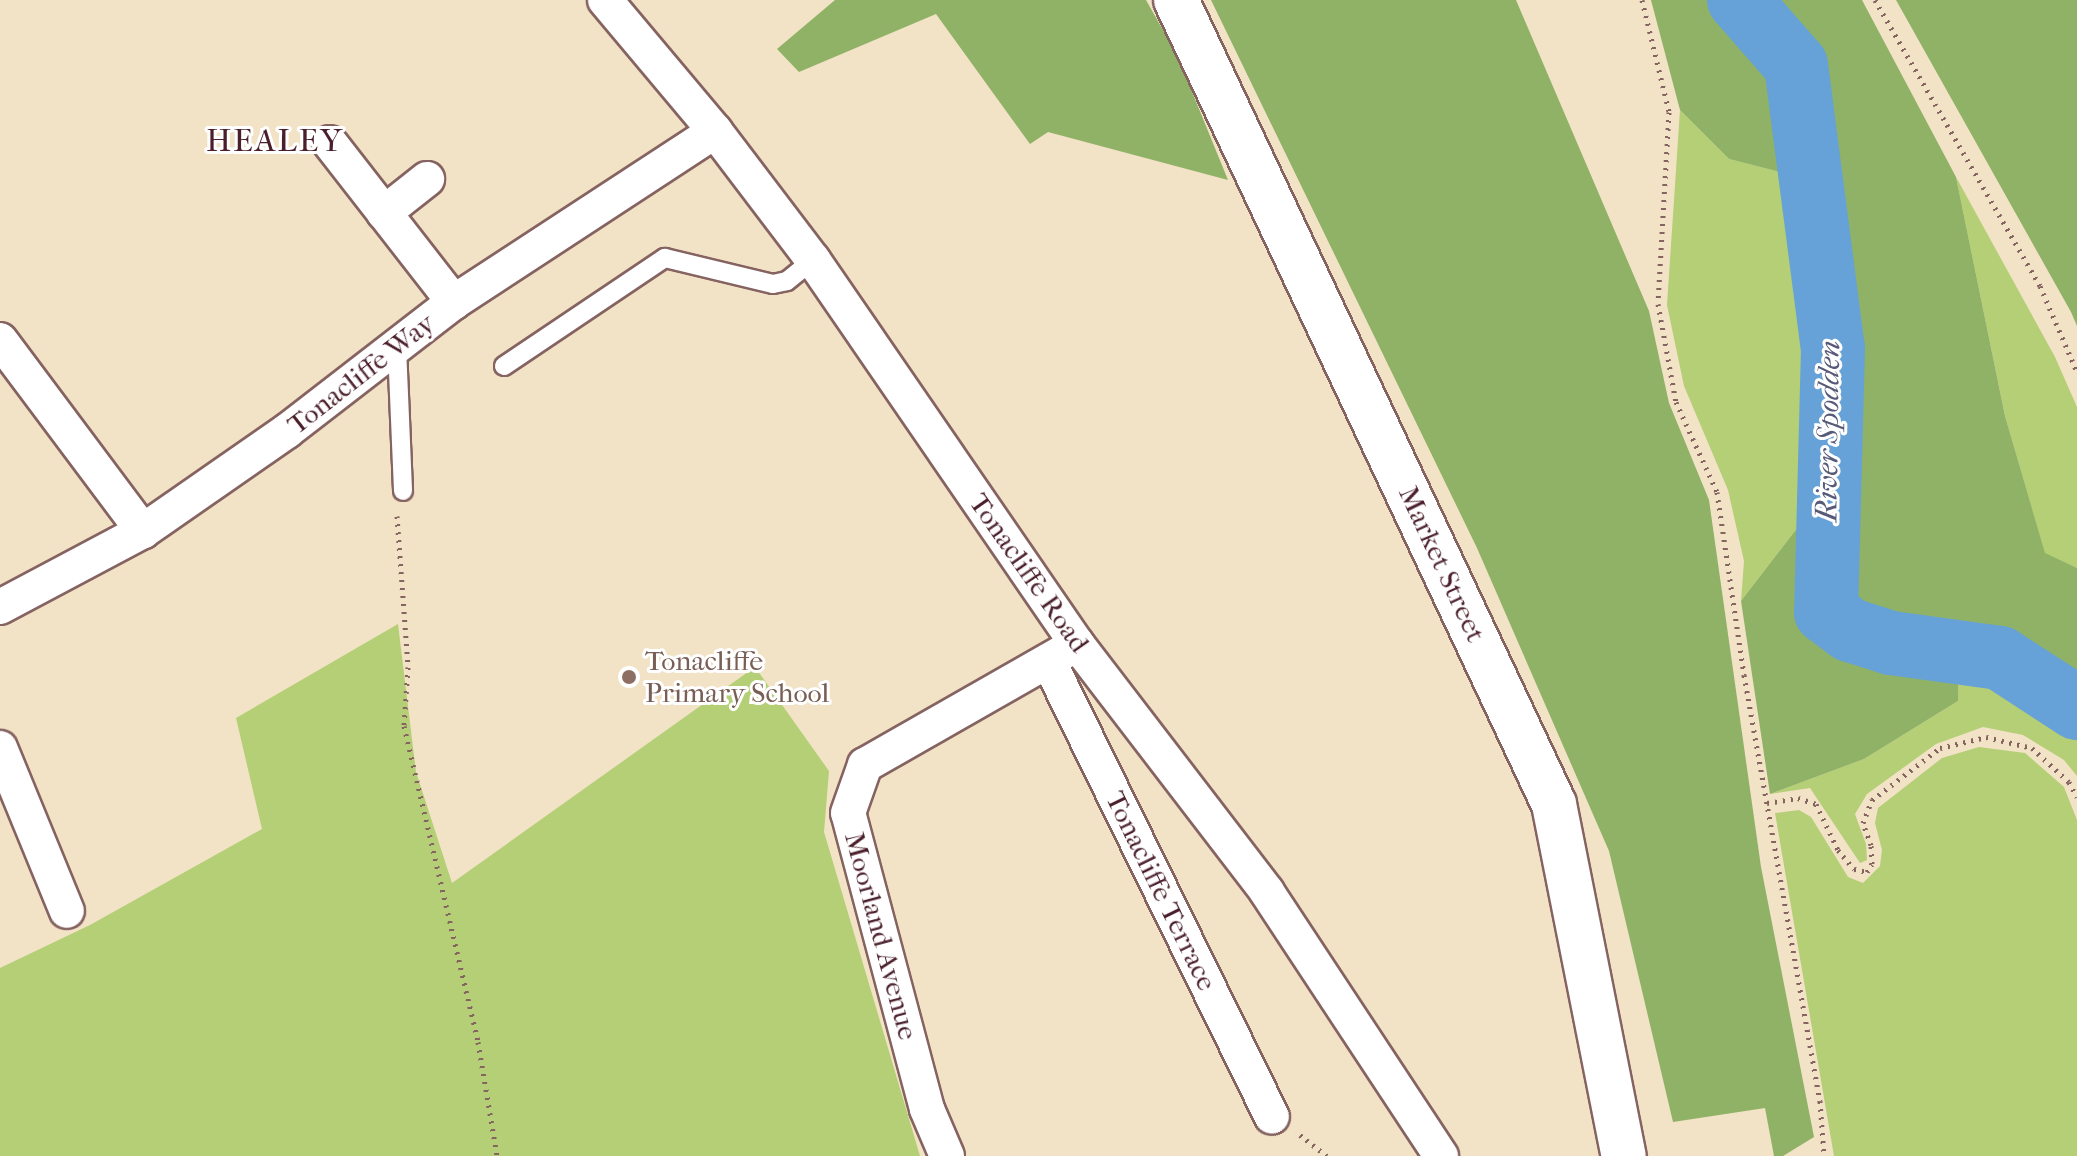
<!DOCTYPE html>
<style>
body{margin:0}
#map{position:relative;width:2077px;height:1156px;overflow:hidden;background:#f2e2c6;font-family:"IM FELL French Canon",serif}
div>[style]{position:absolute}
.green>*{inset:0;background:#b4cf75}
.forest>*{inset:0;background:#8fb266}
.river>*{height:64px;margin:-32px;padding:0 32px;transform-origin:32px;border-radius:32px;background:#66a2d7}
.path>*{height:5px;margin-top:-2.5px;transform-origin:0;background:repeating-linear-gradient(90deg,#856361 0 2px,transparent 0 8px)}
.roads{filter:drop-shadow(2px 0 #856361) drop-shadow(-2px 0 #856361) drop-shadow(0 2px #856361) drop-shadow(0 -2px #856361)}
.service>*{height:18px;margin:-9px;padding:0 9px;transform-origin:9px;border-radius:9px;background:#fff}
.minor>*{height:34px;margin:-17px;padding:0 17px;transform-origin:17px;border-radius:17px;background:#fff}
.primary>*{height:44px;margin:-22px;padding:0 22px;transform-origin:22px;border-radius:22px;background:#fff}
.dots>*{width:22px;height:22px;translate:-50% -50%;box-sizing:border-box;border:4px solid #fff;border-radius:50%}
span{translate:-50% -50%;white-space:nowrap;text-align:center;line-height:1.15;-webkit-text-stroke:6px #fff;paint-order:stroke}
.street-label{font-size:28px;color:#4a1f2b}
.education-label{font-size:28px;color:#785e54}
.left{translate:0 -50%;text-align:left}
.water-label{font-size:30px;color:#575a78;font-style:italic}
.quarter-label{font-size:32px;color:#4a1f2b;letter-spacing:2px}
</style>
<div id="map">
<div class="green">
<div style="clip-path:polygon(1680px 110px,1729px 159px,1800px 177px,1814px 329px,1808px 514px,1741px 601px,1744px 561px,1728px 490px,1684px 386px,1667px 305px)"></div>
<div style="clip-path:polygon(1956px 177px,2055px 357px,2077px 407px,2077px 568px,2045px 554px,2005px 416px)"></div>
<div style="clip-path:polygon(398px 624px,416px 772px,452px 883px,755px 667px,829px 771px,824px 832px,920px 1156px,0 1156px,0 968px,90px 925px,262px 829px,236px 718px)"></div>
<div style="clip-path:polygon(1959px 660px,2002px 664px,2077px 725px,2077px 776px,2064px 760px,2023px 735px,1983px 727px,1936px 744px,1867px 794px,1855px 814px,1866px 844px,1867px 860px,1860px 863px,1810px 788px,1770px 794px,1864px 759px,1958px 701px)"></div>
<div style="clip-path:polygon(1979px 747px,2025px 753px,2064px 787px,2077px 820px,2077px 1156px,1834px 1156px,1775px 813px,1799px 810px,1811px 817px,1848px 877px,1863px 883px,1880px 866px,1882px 850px,1875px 823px,1878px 808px,1942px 758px)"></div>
</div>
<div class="forest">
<div style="clip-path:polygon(835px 0,1146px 0,1177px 55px,1228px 180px,1048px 132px,1030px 144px,936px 14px,799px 72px,777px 49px)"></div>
<div style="clip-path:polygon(1211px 0,1516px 0,1649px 311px,1669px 403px,1709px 500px,1761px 867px,1814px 1137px,1783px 1156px,1774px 1156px,1765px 1108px,1673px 1122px,1609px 851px,1477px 548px)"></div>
<div style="clip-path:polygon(1651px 0,1726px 0,1787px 68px,1800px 177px,1729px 159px,1680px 110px)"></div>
<div style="clip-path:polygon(1759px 0,1862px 0,1956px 177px,2005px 416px,2045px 553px,2077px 568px,2077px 687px,1999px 633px,1884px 628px,1853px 607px,1855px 358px,1819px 73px)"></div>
<div style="clip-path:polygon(1896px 0,2077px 0,2077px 326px,2071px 312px)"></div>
<div style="clip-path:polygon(1808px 514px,1818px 613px,1846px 637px,1891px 652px,1959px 660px,1958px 701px,1864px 759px,1770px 794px,1741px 601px)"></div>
</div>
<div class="river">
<div style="left:1739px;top:0;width:86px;rotate:48.8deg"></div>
<div style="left:1796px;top:65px;width:285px;rotate:82.6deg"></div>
<div style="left:1833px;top:348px;width:264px;rotate:91.5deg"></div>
<div style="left:1826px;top:612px;width:30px;rotate:37deg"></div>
<div style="left:1850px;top:630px;width:43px;rotate:17.6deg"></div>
<div style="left:1891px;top:643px;width:110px;rotate:7.8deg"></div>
<div style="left:2000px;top:658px;width:92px;rotate:33deg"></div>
</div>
<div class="path">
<div style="left:1642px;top:0;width:115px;rotate:76.4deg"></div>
<div style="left:1669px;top:112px;width:192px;rotate:93.3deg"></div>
<div style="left:1658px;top:304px;width:100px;rotate:79.6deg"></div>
<div style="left:1676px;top:402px;width:99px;rotate:65.5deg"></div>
<div style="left:1717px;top:492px;width:185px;rotate:81.6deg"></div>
<div style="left:1744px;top:675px;width:433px;rotate:79.9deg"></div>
<div style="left:1820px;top:1101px;width:55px;rotate:85.8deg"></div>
<div style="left:1875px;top:0;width:330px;rotate:60deg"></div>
<div style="left:2040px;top:286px;width:94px;rotate:66.7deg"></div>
<div style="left:397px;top:516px;width:151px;rotate:85.8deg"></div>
<div style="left:408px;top:667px;width:59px;rotate:93.9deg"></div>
<div style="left:404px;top:726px;width:325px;rotate:76.8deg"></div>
<div style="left:478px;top:1042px;width:116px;rotate:80.5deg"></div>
<div style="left:1767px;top:803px;width:31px;rotate:-9deg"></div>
<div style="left:1798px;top:798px;width:19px;rotate:18deg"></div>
<div style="left:1816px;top:804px;width:51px;rotate:64.4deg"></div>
<div style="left:1838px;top:850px;width:25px;rotate:50deg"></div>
<div style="left:1854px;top:869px;width:13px;rotate:13deg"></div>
<div style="left:1867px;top:872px;width:9px;rotate:-58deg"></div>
<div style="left:1872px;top:864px;width:19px;rotate:-93deg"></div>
<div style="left:1871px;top:845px;width:23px;rotate:-110deg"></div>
<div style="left:1863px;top:823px;width:25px;rotate:-69deg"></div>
<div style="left:1872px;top:800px;width:86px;rotate:-37.4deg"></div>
<div style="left:1940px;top:748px;width:47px;rotate:-13.4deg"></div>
<div style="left:1986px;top:737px;width:47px;rotate:13.4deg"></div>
<div style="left:2032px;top:748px;width:50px;rotate:42.6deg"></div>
<div style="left:2069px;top:782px;width:17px;rotate:62deg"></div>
<div style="left:1300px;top:1135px;width:34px;rotate:38deg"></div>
</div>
<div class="roads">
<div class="service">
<div style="left:397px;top:347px;width:144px;rotate:87.6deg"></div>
<div style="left:504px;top:366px;width:194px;rotate:-33.9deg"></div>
<div style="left:665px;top:258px;width:111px;rotate:13.5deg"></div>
<div style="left:773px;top:284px;width:14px;rotate:-12deg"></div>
<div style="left:787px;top:281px;width:33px;rotate:-39deg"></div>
</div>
<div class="minor">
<div style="left:605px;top:0;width:171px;rotate:50deg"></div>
<div style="left:715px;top:131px;width:162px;rotate:52.8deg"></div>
<div style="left:813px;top:260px;width:466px;rotate:55.5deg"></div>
<div style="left:1077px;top:644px;width:312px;rotate:52.5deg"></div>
<div style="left:1267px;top:892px;width:316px;rotate:56.6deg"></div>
<div style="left:330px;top:143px;width:202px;rotate:52.1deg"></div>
<div style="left:384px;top:213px;width:55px;rotate:-38.3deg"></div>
<div style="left:0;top:340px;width:239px;rotate:53.2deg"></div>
<div style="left:0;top:607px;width:162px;rotate:-28deg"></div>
<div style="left:143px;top:531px;width:175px;rotate:-34.8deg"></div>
<div style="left:287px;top:431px;width:211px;rotate:-37.7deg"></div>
<div style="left:454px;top:302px;width:312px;rotate:-33.2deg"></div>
<div style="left:1050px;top:664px;width:504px;rotate:63.89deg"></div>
<div style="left:0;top:748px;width:176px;rotate:67.7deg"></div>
<div style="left:947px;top:1156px;width:51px;rotate:-113.1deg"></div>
<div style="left:927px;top:1109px;width:306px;rotate:-104.9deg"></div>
<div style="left:848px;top:813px;width:51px;rotate:-70.5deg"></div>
<div style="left:865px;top:765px;width:244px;rotate:-29.7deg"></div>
</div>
<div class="primary">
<div style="left:1176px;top:0;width:888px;rotate:64.82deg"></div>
<div style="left:1554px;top:804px;width:359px;rotate:78.8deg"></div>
</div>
</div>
<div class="dots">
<div style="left:629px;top:677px;background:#8d6e63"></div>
</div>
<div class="street-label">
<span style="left:361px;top:374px;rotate:-38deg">Tonacliffe Way</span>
<span style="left:1442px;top:564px;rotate:65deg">Market Street</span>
<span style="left:1029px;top:573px;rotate:55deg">Tonacliffe Road</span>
<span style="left:1161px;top:891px;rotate:64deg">Tonacliffe Terrace</span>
<span style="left:881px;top:936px;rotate:75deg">Moorland Avenue</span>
</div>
<div class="education-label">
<span class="left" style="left:645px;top:677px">Tonacliffe<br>Primary School</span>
</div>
<div class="water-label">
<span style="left:1829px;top:431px;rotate:-89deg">River Spodden</span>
</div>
<div class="quarter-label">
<span style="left:275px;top:141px">HEALEY</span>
</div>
</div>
